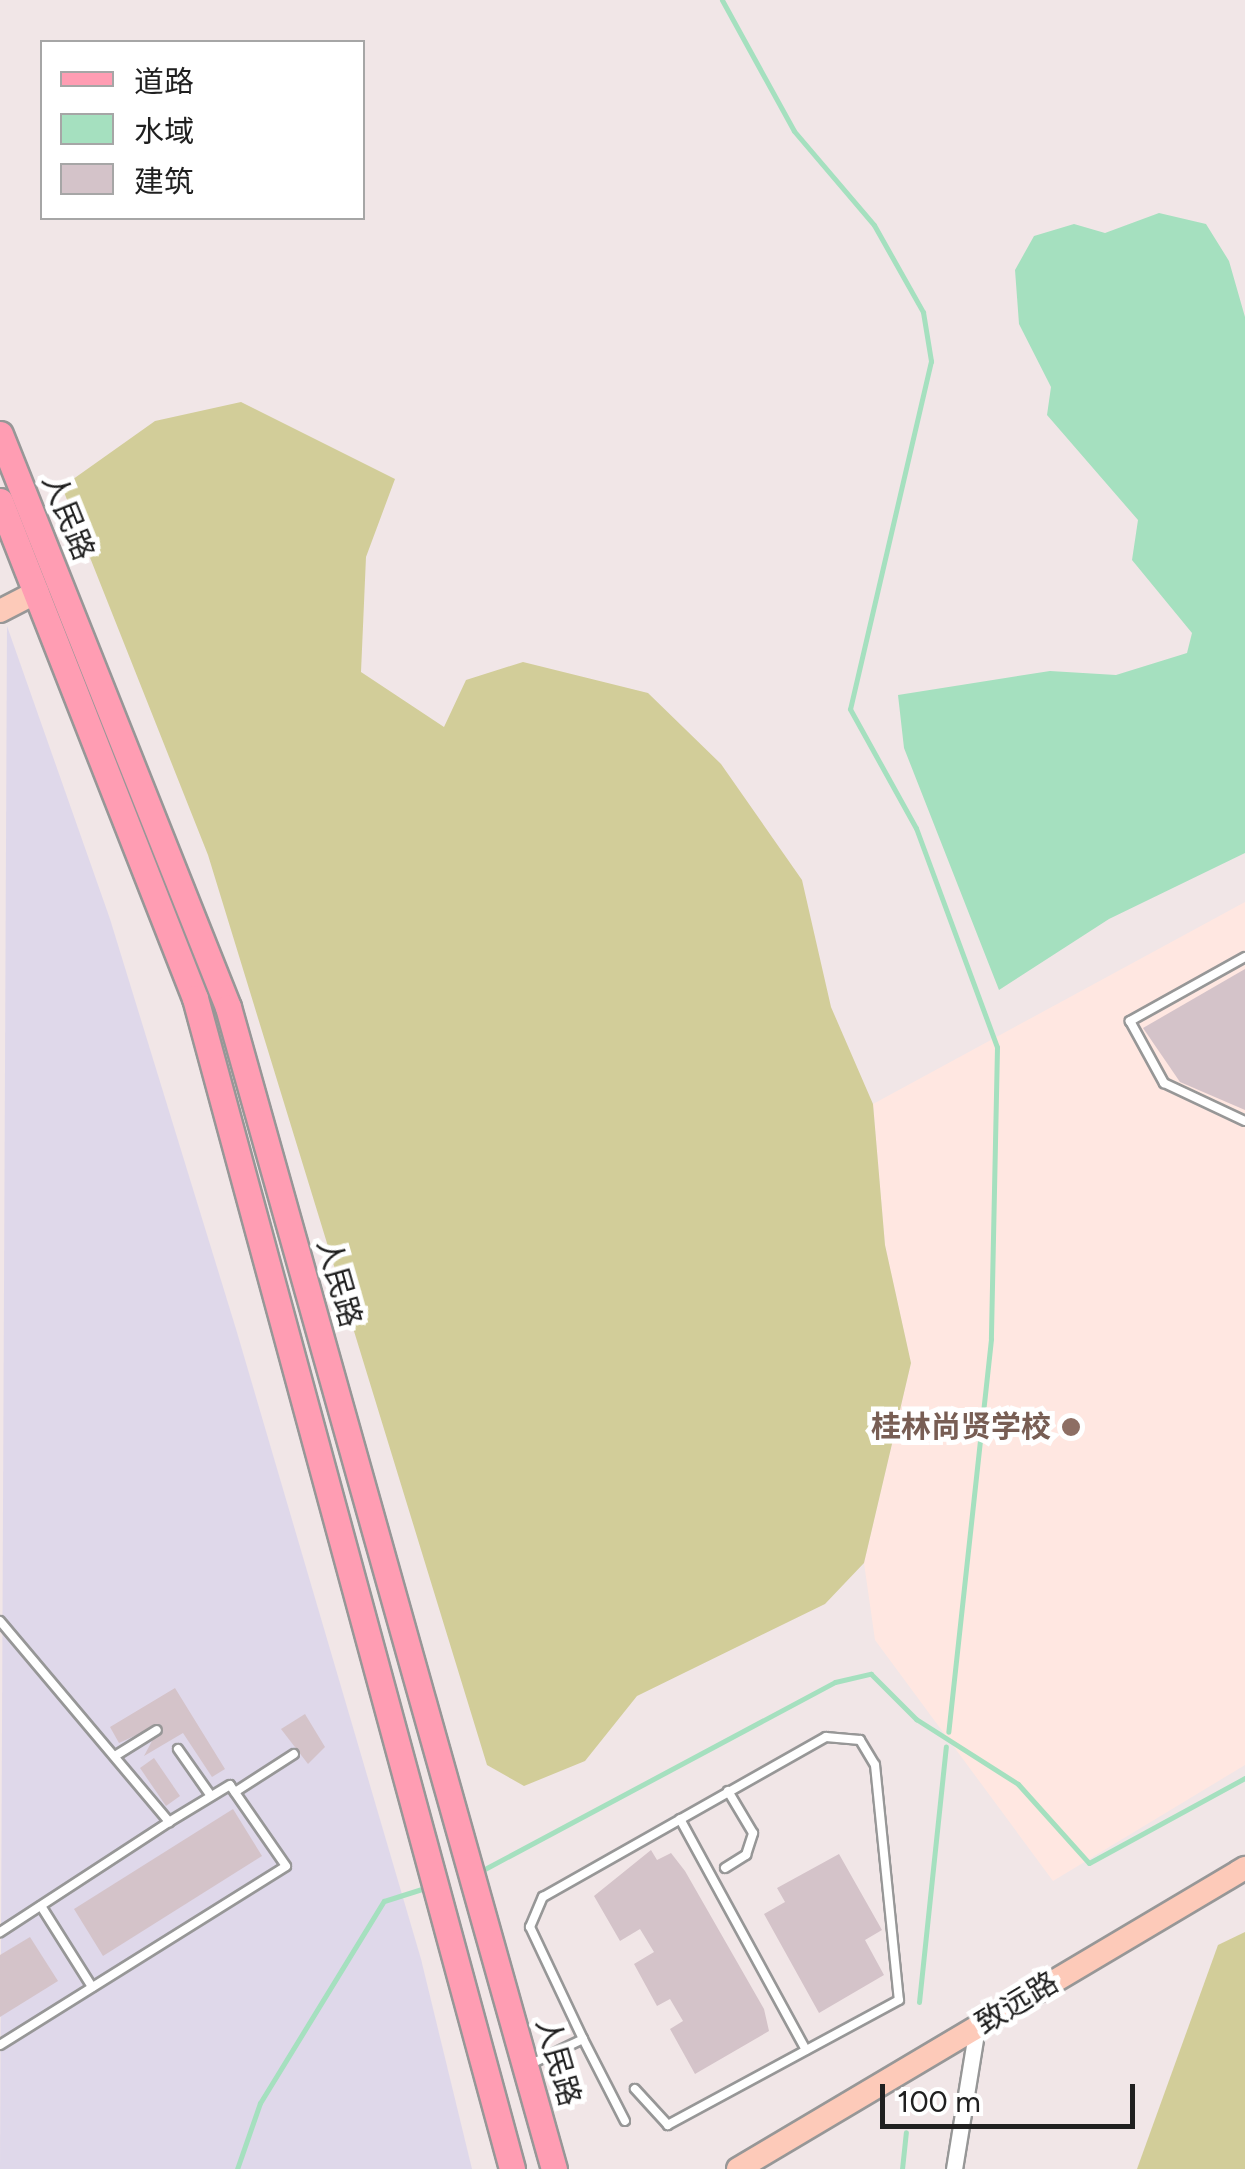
<!DOCTYPE html>
<meta charset="utf-8">
<style>
body{margin:0}
#map{position:relative;width:1245px;height:2169px;overflow:hidden;background:#f1e6e7;font-family:Figtree,"Noto Sans SC",sans-serif}
div>[style]{position:absolute}
.industrial>*{inset:0;background:#dfd8ea}
.education>*{inset:0;background:#ffe7e1}
.forest>*{inset:0;background:#d2cd99}
.water>*{inset:0;background:#a5e0bf}
.stream>*{height:5px;margin:-2.5px;padding:0 2.5px;transform-origin:2.5px;border-radius:2.5px;background:#a5e0bf}
.building>*{inset:0;background:#d4c3c9}
.roads{filter:drop-shadow(2px 0 #979797) drop-shadow(-2px 0 #979797) drop-shadow(0 2px #979797) drop-shadow(0 -2px #979797)}
.lane>*{height:8px;margin:-4px;padding:0 4px;transform-origin:4px;border-radius:4px;background:#fff}
.street>*{height:15px;margin:-7.5px;padding:0 7.5px;transform-origin:7.5px;border-radius:7.5px;background:#fff}
.secondary>*{height:22px;margin:-11px;padding:0 11px;transform-origin:11px;border-radius:11px;background:#fdcab9}
.primary>*{height:25px;margin:-12.5px;padding:0 12.5px;transform-origin:12.5px;border-radius:12.5px;background:#ff9db3}
.dots>*{width:28px;height:28px;translate:-50% -50%;box-sizing:border-box;border:5px solid #fff;border-radius:50%}
span{translate:-50% -50%;white-space:nowrap;text-align:center;line-height:1.15;-webkit-text-stroke:10px #fff;paint-order:stroke}
.street-label{font-size:30px;color:#202020}
.education-label{font-size:30px;color:#785e54;font-weight:700}
.right{translate:-100% -50%;text-align:right}
.legend{position:absolute;left:40px;top:40px;width:325px;height:180px;box-sizing:border-box;background:#fff;border:2px solid #a6a6a6;margin:0;padding:12px 18px;list-style:none;font-size:30px;color:#202020}
.legend li{display:flex;align-items:center;gap:20px;height:50px}
.legend b{width:50px;border:2px solid #a6a6a6}
.scale{position:absolute;left:880px;top:2084px;width:255px;height:45px;box-sizing:border-box;border:5px solid #202020;border-top:0;padding-left:12px;font-size:30px;line-height:35px;white-space:nowrap;color:#202020;-webkit-text-stroke:8px #fff;paint-order:stroke}
</style>
<div id="map">
<div class="industrial">
<div style="clip-path:polygon(7px 626px,110px 919px,236px 1329px,421px 1959px,472px 2169px,0 2169px)"></div>
</div>
<div class="education">
<div style="clip-path:polygon(1245px 902px,1245px 1765px,1053px 1881px,875px 1640px,864px 1563px,911px 1363px,885px 1245px,873px 1104px)"></div>
</div>
<div class="forest">
<div style="clip-path:polygon(241px 402px,395px 479px,366px 557px,361px 672px,444px 727px,466px 680px,523px 662px,648px 693px,721px 764px,802px 880px,831px 1007px,873px 1104px,885px 1245px,911px 1363px,864px 1563px,825px 1604px,637px 1696px,585px 1761px,524px 1786px,487px 1765px,208px 855px,62px 487px,155px 421px)"></div>
<div style="clip-path:polygon(1245px 1932px,1245px 2169px,1137px 2169px,1218px 1945px)"></div>
</div>
<div class="water">
<div style="clip-path:polygon(1159px 213px,1206px 224px,1229px 261px,1245px 317px,1245px 853px,1109px 919px,999px 990px,904px 748px,898px 695px,1050px 671px,1116px 675px,1187px 653px,1192px 633px,1132px 560px,1138px 520px,1047px 415px,1051px 387px,1019px 324px,1015px 270px,1034px 236px,1074px 224px,1105px 233px)"></div>
</div>
<div class="stream">
<div style="left:722px;top:0;width:149px;rotate:61.2deg"></div>
<div style="left:794px;top:131px;width:123px;rotate:49.6deg"></div>
<div style="left:874px;top:225px;width:100px;rotate:60.6deg"></div>
<div style="left:923px;top:312px;width:50px;rotate:80.7deg"></div>
<div style="left:931px;top:361px;width:357px;rotate:103.1deg"></div>
<div style="left:850px;top:709px;width:136px;rotate:61deg"></div>
<div style="left:916px;top:828px;width:233px;rotate:69.7deg"></div>
<div style="left:997px;top:1047px;width:292px;rotate:91.2deg"></div>
<div style="left:991px;top:1339px;width:395px;rotate:96.2deg"></div>
<div style="left:481px;top:1871px;width:401px;rotate:-28.1deg"></div>
<div style="left:835px;top:1682px;width:37px;rotate:-13deg"></div>
<div style="left:871px;top:1674px;width:64px;rotate:45deg"></div>
<div style="left:916px;top:1719px;width:121px;rotate:32.5deg"></div>
<div style="left:1018px;top:1784px;width:106px;rotate:48.1deg"></div>
<div style="left:1089px;top:1863px;width:178px;rotate:-28.6deg"></div>
<div style="left:919px;top:2002px;width:257px;rotate:-84deg"></div>
<div style="left:237px;top:2169px;width:70px;rotate:-70.8deg"></div>
<div style="left:260px;top:2103px;width:237px;rotate:-58.5deg"></div>
<div style="left:384px;top:1901px;width:43px;rotate:-17.6deg"></div>
<div style="left:902px;top:2169px;width:37px;rotate:-84deg"></div>
</div>
<div class="building">
<div style="clip-path:polygon(1245px 969px,1245px 1110px,1180px 1082px,1143px 1028px)"></div>
<div style="clip-path:polygon(175px 1688px,225px 1769px,212px 1777px,183px 1733px,144px 1756px,161px 1724px,119px 1743px,110px 1727px)"></div>
<div style="clip-path:polygon(305px 1714px,325px 1747px,308px 1764px,281px 1729px)"></div>
<div style="clip-path:polygon(154px 1758px,180px 1796px,166px 1806px,140px 1768px)"></div>
<div style="clip-path:polygon(233px 1809px,262px 1856px,103px 1956px,74px 1909px)"></div>
<div style="clip-path:polygon(651px 1850px,657px 1860px,671px 1853px,685px 1871px,764px 2009px,769px 2031px,695px 2074px,670px 2029px,683px 2021px,670px 1999px,657px 2006px,634px 1964px,654px 1952px,640px 1929px,620px 1941px,594px 1896px)"></div>
<div style="clip-path:polygon(839px 1854px,882px 1930px,865px 1940px,884px 1975px,819px 2013px,764px 1914px,785px 1902px,777px 1888px)"></div>
<div style="clip-path:polygon(30px 1937px,58px 1981px,0 2017px,0 1955px)"></div>
</div>
<div class="roads">
<div class="lane">
<div style="left:1245px;top:957px;width:132px;rotate:150.9deg"></div>
<div style="left:1130px;top:1021px;width:71px;rotate:61.3deg"></div>
<div style="left:1164px;top:1083px;width:89px;rotate:25.1deg"></div>
<div style="left:0;top:1621px;width:263px;rotate:49.9deg"></div>
<div style="left:169px;top:1822px;width:202px;rotate:146.9deg"></div>
<div style="left:178px;top:1749px;width:57px;rotate:54.9deg"></div>
<div style="left:115px;top:1756px;width:49px;rotate:-31.8deg"></div>
<div style="left:235px;top:1792px;width:70px;rotate:-32.8deg"></div>
<div style="left:680px;top:1819px;width:263px;rotate:61.4deg"></div>
<div style="left:725px;top:1868px;width:25px;rotate:-32deg"></div>
<div style="left:746px;top:1855px;width:23px;rotate:-72deg"></div>
<div style="left:753px;top:1833px;width:49px;rotate:-120.8deg"></div>
<div style="left:41px;top:1906px;width:96px;rotate:57.8deg"></div>
<div style="left:583px;top:2039px;width:92px;rotate:62.9deg"></div>
<div style="left:0;top:2045px;width:337px;rotate:-32deg"></div>
<div style="left:286px;top:1866px;width:98px;rotate:-124.7deg"></div>
<div style="left:230px;top:1785px;width:71px;rotate:148.8deg"></div>
<div style="left:529px;top:2065px;width:60px;rotate:-25.7deg"></div>
<div style="left:583px;top:2039px;width:124px;rotate:-115.3deg"></div>
<div style="left:530px;top:1927px;width:33px;rotate:-67deg"></div>
<div style="left:543px;top:1897px;width:325px;rotate:-29.5deg"></div>
<div style="left:826px;top:1737px;width:34px;rotate:5deg"></div>
<div style="left:860px;top:1740px;width:29px;rotate:59deg"></div>
<div style="left:875px;top:1765px;width:236px;rotate:84.2deg"></div>
<div style="left:899px;top:2000px;width:263px;rotate:151.6deg"></div>
<div style="left:668px;top:2125px;width:49px;rotate:-132.5deg"></div>
</div>
<div class="street">
<div style="left:954px;top:2169px;width:144px;rotate:-80.8deg"></div>
</div>
<div class="secondary">
<div style="left:0;top:611px;width:42px;rotate:-27.2deg"></div>
<div style="left:738px;top:2169px;width:590px;rotate:-30.7deg"></div>
</div>
<div class="primary">
<div style="left:0;top:434px;width:617px;rotate:68.3deg"></div>
<div style="left:228px;top:1007px;width:1207px;rotate:74.33deg"></div>
<div style="left:0;top:501px;width:534px;rotate:68.58deg"></div>
<div style="left:195px;top:998px;width:1213px;rotate:74.85deg"></div>
</div>
</div>
<div class="dots">
<div style="left:1071px;top:1427px;background:#8d6e63"></div>
</div>
<div class="street-label">
<span style="left:68px;top:517px;rotate:68deg">人民路</span>
<span style="left:339px;top:1283px;rotate:74deg">人民路</span>
<span style="left:1017px;top:2003px;rotate:-31deg">致远路</span>
<span style="left:558px;top:2062px;rotate:74deg">人民路</span>
</div>
<div class="education-label">
<span class="right" style="left:1051px;top:1427px">桂林尚贤学校</span>
</div>
<ul class="legend">
<li><b style="height:12px;background:#ff9db3"></b>道路</li>
<li><b style="height:28px;background:#a5e0bf"></b>水域</li>
<li><b style="height:28px;background:#d4c3c9"></b>建筑</li>
</ul>
<div class="scale">100 m</div>
</div>
